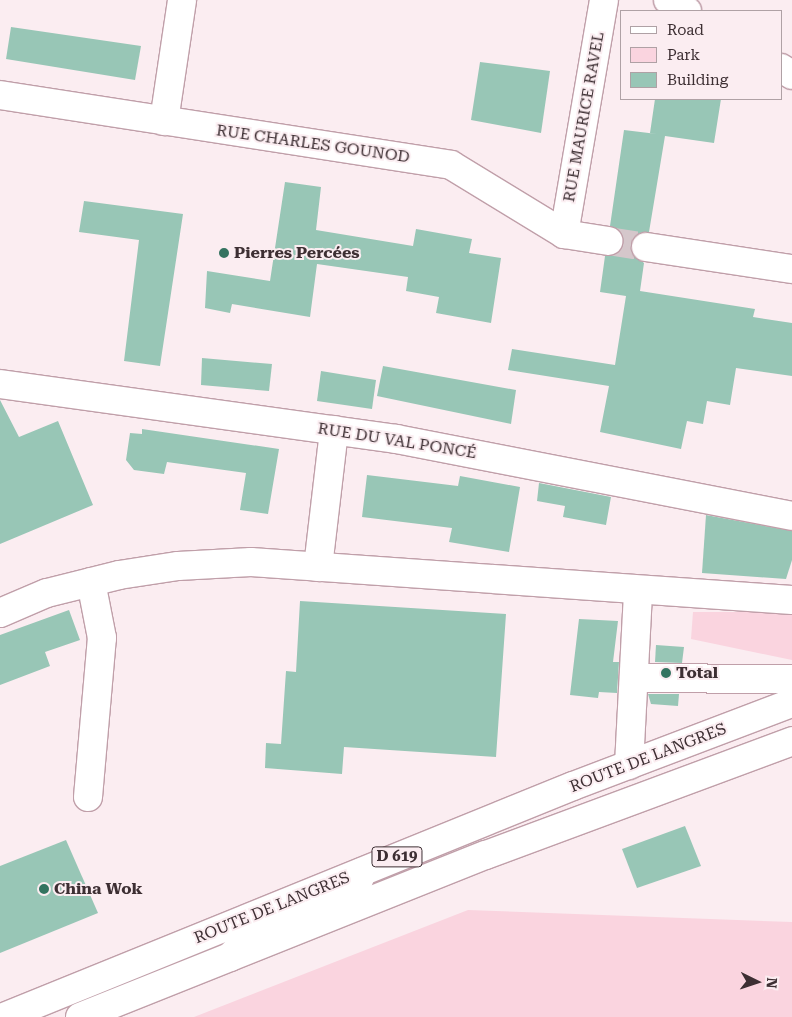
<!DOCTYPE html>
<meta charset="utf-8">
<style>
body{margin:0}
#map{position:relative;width:792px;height:1017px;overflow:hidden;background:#fbedf1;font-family:"Roboto Serif",serif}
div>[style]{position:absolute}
.green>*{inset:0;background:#fad4df}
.building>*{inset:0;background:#98c6b6}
.minor-tunnel>*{height:28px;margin-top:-14px;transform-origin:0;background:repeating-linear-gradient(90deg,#d5c7cb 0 28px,transparent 0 42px)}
.roads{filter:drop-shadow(1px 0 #c09fa9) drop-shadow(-1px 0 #c09fa9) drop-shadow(0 1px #c09fa9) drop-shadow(0 -1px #c09fa9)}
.minor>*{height:28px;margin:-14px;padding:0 14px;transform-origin:14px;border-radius:14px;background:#fff}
.major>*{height:28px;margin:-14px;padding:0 14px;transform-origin:14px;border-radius:14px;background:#fff}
.dots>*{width:14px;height:14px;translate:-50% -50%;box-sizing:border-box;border:2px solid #fbedf1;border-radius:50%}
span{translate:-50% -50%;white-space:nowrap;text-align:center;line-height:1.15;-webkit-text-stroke:4px #fbedf1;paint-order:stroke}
.shield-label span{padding:1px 4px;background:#fbedf1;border:1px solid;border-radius:4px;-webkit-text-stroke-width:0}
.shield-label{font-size:15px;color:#3d2f33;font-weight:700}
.street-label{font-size:16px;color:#3d2f33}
.poi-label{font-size:16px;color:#3d2f33;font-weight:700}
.left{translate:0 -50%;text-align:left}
.legend{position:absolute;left:620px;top:10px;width:162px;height:90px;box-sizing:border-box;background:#fbedf1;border:1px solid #afa1a5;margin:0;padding:6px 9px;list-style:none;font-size:15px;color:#3d2f33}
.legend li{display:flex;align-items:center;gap:10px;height:25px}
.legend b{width:25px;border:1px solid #afa1a5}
.north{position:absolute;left:732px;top:957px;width:50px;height:50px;-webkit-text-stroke:4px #fbedf1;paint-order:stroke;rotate:94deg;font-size:14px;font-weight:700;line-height:20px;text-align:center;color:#3d2f33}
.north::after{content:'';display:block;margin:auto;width:18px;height:22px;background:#3d2f33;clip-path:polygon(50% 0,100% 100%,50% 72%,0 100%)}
</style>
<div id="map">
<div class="green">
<div style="clip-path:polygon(693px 612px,792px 612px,792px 660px,691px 639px)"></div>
<div style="clip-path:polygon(468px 910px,792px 922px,792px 1017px,194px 1017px)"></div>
</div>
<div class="building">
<div style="clip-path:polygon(11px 27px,141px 46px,135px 80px,6px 59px)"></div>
<div style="clip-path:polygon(480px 62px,550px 71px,541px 133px,471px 120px)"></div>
<div style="clip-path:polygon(655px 99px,721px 99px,714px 143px,665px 136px,649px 232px,640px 233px,631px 244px,632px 253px,644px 263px,640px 291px,755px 309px,753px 317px,792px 323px,792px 376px,736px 368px,730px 405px,707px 401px,703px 424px,687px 421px,681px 449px,600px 432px,609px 386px,508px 370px,512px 349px,615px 365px,626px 296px,600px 292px,605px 256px,620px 251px,623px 243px,618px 229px,610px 226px,624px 130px,657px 134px,650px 133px)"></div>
<div style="clip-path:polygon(285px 182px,321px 187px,316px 230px,413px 246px,416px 229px,472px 239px,469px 253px,501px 258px,491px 323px,436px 313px,439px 297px,406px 291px,408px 277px,317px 264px,310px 317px,232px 304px,230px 313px,205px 308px,207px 271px,270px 281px)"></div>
<div style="clip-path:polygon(84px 201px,183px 214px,160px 366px,124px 361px,139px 240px,79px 232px)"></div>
<div style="clip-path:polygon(202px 358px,272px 364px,269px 391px,201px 385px)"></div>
<div style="clip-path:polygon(383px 366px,516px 390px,511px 424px,377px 396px)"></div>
<div style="clip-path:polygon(321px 371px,376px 380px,372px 409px,317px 401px)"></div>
<div style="clip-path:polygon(0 400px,19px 437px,58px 421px,93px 505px,0 544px)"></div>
<div style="clip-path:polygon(142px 429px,279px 449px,268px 514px,240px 510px,246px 473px,167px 462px,164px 474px,134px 470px,126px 460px,130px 433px,142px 434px)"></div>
<div style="clip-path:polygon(367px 475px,458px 486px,460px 476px,520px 487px,509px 552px,449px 542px,452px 528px,362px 517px)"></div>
<div style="clip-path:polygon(539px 483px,611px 497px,606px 525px,563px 517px,565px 506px,537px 501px)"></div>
<div style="clip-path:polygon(706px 515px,792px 531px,792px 560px,786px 579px,702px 573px)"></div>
<div style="clip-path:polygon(300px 601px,506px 614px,496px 757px,344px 747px,342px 774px,265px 768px,266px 743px,281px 744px,286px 671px,296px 672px)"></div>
<div style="clip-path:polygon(69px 610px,80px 640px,45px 652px,50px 666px,0 685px,0 635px)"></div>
<div style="clip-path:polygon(579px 619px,618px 621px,613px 662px,619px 662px,617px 693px,599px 692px,598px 698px,570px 695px)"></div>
<div style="clip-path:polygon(656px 645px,684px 647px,682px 663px,655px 662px)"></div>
<div style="clip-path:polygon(648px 694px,679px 694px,678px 706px,651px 704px)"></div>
<div style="clip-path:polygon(685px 826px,701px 866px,637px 888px,622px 849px)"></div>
<div style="clip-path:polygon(66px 840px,98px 913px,0 953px,0 866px)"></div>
</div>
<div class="minor-tunnel">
<div style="left:608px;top:241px;width:38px;rotate:9deg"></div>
</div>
<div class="roads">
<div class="minor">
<div style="left:668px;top:0;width:22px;rotate:30deg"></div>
<div style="left:781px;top:68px;width:13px;rotate:32deg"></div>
<div style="left:0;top:95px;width:456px;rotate:8.8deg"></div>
<div style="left:451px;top:165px;width:132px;rotate:31.4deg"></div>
<div style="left:564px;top:234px;width:45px;rotate:9deg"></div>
<div style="left:164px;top:121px;width:122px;rotate:-81.5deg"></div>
<div style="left:564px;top:234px;width:237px;rotate:-80.3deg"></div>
<div style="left:646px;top:247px;width:148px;rotate:8.6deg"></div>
<div style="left:0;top:384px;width:400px;rotate:7.9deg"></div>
<div style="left:396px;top:439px;width:403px;rotate:11deg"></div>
<div style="left:318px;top:567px;width:138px;rotate:-83.3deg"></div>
<div style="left:0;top:613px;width:51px;rotate:-23.1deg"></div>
<div style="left:47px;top:593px;width:74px;rotate:-14deg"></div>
<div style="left:119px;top:575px;width:60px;rotate:-8.7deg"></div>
<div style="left:178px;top:566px;width:73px;rotate:-3.1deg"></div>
<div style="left:251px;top:562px;width:542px;rotate:4.02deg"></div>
<div style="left:634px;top:678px;width:158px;rotate:0.4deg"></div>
<div style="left:629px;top:765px;width:173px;rotate:-87deg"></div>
<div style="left:88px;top:797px;width:160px;rotate:-85deg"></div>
<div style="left:102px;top:638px;width:57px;rotate:-101.1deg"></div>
<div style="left:230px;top:957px;width:37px;rotate:-46deg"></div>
<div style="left:256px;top:930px;width:97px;rotate:-21.3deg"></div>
<div style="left:346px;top:895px;width:15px;rotate:-42deg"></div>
<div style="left:357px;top:885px;width:14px;rotate:-69deg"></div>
</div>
<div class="major">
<div style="left:4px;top:1017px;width:614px;rotate:-22.1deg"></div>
<div style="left:573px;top:786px;width:234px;rotate:-20.8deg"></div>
<div style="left:80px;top:1017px;width:437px;rotate:-21.8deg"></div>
<div style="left:486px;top:855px;width:327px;rotate:-20.4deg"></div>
</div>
</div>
<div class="dots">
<div style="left:224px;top:253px;background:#347360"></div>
<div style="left:666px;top:673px;background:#347360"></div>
<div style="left:44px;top:889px;background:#347360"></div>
</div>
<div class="shield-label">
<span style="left:397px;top:857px">D 619</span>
</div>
<div class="street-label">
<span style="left:584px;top:117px;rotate:-80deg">RUE MAURICE RAVEL</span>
<span style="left:313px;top:144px;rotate:8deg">RUE CHARLES GOUNOD</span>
<span style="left:397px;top:441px;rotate:9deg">RUE DU VAL PONCÉ</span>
<span style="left:648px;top:758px;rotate:-21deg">ROUTE DE LANGRES</span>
<span style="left:272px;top:908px;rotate:-22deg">ROUTE DE LANGRES</span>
</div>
<div class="poi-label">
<span class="left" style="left:234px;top:253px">Pierres Percées</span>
<span class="left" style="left:676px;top:673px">Total</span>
<span class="left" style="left:54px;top:889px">China Wok</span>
</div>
<ul class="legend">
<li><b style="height:6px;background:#fff"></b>Road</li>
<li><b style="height:14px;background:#fad4df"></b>Park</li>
<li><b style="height:14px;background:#98c6b6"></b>Building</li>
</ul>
<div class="north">N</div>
</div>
